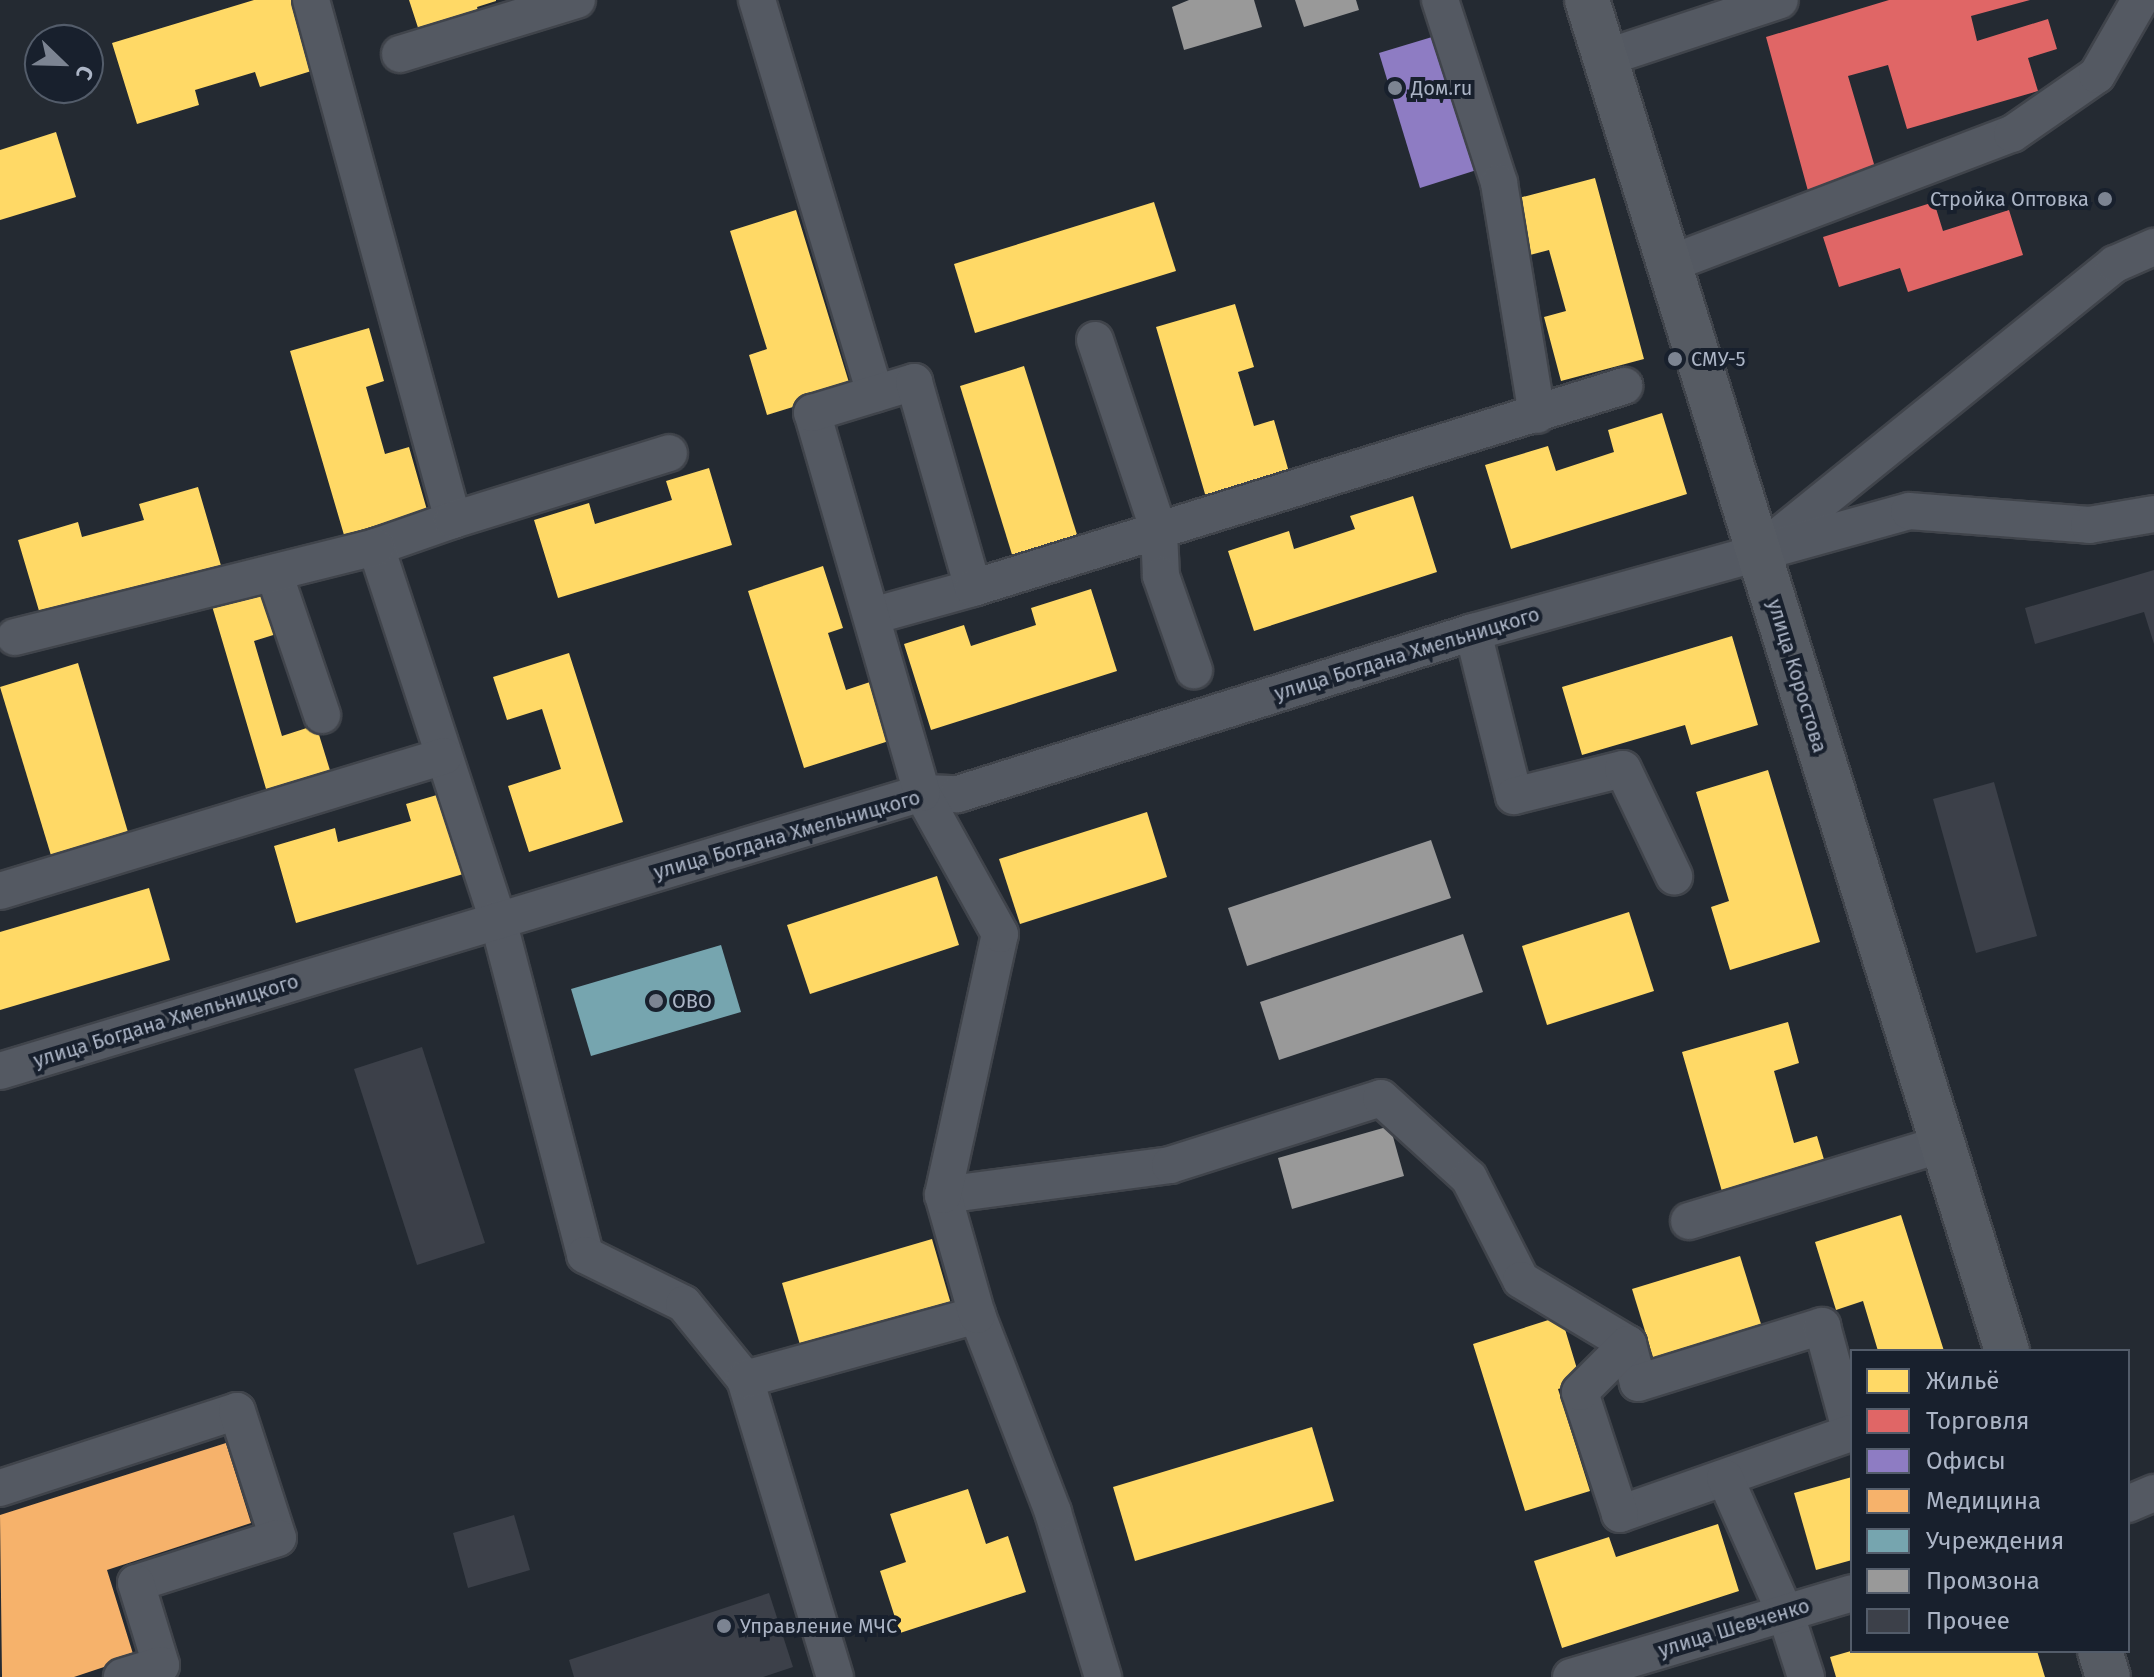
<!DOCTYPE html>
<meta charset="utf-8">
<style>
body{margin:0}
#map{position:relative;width:2154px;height:1677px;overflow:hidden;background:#242a32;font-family:"Fira Sans",sans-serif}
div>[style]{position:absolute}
.homes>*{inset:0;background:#ffd966}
.shops>*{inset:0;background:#e06666}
.offices>*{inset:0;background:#8e7cc3}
.health>*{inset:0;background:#f6b26b}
.public>*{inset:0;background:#76a5af}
.industry>*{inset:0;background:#999}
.building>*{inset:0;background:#3c4049}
.roads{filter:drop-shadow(2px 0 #40444b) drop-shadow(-2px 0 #40444b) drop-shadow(0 2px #40444b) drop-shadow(0 -2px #40444b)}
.minor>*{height:36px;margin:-18px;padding:0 18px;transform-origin:18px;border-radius:18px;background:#545962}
.major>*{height:44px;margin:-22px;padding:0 22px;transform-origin:22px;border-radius:22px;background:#565b63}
.dots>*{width:22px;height:22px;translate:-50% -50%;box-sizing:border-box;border:4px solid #18202d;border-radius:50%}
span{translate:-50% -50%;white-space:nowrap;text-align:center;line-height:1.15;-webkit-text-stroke:8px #18202d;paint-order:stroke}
.poi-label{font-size:20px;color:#acb5c6}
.left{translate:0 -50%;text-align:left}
.right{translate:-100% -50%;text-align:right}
.street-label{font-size:20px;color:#acb5c6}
.legend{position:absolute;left:1850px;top:1349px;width:280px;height:304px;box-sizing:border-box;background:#18202d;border:2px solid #535c6a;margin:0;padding:10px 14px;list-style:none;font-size:24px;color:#acb5c6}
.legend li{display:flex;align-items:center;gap:16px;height:40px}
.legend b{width:40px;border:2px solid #535c6a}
.north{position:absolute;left:24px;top:24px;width:80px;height:80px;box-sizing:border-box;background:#18202d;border:2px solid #535c6a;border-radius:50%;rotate:113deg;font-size:22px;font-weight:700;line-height:32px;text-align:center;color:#acb5c6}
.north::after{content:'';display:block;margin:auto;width:28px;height:36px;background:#7c8492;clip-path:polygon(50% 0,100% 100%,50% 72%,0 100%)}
</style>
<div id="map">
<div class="homes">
<div style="clip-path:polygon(254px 0,301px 0,321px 68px,260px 87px,255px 72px,195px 90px,199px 105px,137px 124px,112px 43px)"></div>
<div style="clip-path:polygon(409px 0,496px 0,496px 1px,477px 7px,481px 21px,422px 40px)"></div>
<div style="clip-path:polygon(56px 132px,76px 197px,0 220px,0 150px)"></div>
<div style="clip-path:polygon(1595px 178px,1644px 359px,1561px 381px,1544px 317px,1566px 311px,1549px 250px,1530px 255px,1515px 199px)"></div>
<div style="clip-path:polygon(1154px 202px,1176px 271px,975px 333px,954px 264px)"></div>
<div style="clip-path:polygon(796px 210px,851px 389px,767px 415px,749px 355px,767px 349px,730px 231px)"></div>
<div style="clip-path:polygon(1235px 304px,1254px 367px,1238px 372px,1254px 426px,1274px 420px,1293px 486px,1210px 511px,1156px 327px)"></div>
<div style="clip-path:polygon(369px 328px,384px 381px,366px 387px,385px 454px,409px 447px,427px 510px,344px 535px,290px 351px)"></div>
<div style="clip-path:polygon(1024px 366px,1079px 541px,1014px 561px,960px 386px)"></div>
<div style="clip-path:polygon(1662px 413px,1687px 494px,1511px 549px,1485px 465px,1548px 446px,1556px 471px,1614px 452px,1608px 430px)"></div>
<div style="clip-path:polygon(709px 468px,732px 545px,558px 598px,534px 520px,589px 503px,595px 524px,672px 500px,666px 481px)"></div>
<div style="clip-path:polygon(198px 487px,222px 569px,42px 621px,18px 540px,78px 522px,82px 537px,144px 520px,139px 504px)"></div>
<div style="clip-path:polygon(1413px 496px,1437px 572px,1254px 631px,1228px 551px,1289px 531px,1294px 549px,1355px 529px,1350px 516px)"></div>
<div style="clip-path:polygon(823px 566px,843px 628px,828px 633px,846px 690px,873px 681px,892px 740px,804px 768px,748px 591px)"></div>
<div style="clip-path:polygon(270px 589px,283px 632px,254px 641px,282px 736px,316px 725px,333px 780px,269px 799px,212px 606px)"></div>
<div style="clip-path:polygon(1091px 589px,1117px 671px,931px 730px,904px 644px,964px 625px,971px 646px,1036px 625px,1031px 608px)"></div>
<div style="clip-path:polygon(1732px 636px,1758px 725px,1691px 745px,1685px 725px,1582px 755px,1562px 687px)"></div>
<div style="clip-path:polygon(569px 653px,623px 822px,529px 852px,508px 786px,561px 769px,542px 709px,507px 720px,493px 677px)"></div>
<div style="clip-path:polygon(78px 663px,130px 839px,53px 862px,0 687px)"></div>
<div style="clip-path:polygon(1768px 770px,1820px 942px,1730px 970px,1711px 907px,1729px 901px,1696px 792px)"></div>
<div style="clip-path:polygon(454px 790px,477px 870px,296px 923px,274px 846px,335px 828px,338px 842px,411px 821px,406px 804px)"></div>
<div style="clip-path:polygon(1147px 812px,1167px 877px,1020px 924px,999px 859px)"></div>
<div style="clip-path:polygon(937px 876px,959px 945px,810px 994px,787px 925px)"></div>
<div style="clip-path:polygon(149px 888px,170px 960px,0 1010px,0 932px)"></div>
<div style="clip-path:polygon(1629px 912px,1654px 991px,1547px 1025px,1522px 946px)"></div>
<div style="clip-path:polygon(1788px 1022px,1799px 1063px,1774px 1071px,1794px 1143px,1817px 1136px,1828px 1173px,1725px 1202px,1682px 1052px)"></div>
<div style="clip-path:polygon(1901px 1215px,1944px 1351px,1878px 1351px,1863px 1301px,1836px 1310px,1815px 1242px)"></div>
<div style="clip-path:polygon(932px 1239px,953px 1311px,803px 1355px,782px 1283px)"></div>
<div style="clip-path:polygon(1740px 1256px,1765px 1337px,1657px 1370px,1632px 1289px)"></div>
<div style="clip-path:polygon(1561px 1316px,1581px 1382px,1558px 1389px,1590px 1491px,1525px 1511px,1473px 1344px)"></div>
<div style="clip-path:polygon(1312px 1427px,1334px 1501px,1135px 1561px,1113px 1487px)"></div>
<div style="clip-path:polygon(1852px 1477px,1852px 1560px,1816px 1570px,1794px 1493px)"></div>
<div style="clip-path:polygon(968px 1489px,986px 1544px,1008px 1536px,1026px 1592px,900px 1633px,880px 1571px,906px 1562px,890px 1514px)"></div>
<div style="clip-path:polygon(1718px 1524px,1739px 1591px,1562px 1648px,1534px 1561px,1609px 1537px,1616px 1557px)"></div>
<div style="clip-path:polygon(1851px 1651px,2037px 1651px,2045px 1677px,1836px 1677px,1830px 1657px)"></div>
</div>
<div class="shops">
<div style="clip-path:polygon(1889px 0,2030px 0,1971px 16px,1977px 41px,2048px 19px,2057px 49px,2028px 58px,2038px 91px,1907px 129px,1888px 65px,1848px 76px,1879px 181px,1811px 202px,1766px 37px)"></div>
<div style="clip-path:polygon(1934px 202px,1943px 231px,2009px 210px,2023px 255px,1908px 292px,1900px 268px,1839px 287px,1823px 237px)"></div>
</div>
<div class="offices">
<div style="clip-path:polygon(1442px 34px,1483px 168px,1420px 188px,1379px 53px)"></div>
</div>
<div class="health">
<div style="clip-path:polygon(226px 1443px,251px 1523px,107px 1570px,134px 1657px,74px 1677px,2px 1677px,0 1515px)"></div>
</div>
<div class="public">
<div style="clip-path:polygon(721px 945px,741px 1012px,591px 1056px,571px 989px)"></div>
</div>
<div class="industry">
<div style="clip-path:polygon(1189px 0,1254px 0,1262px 27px,1184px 50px,1172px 7px)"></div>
<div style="clip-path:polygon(1295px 0,1356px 0,1359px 10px,1304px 27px)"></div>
<div style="clip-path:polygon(1431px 840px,1451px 898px,1247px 966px,1228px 908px)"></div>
<div style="clip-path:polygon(1463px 934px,1483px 992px,1279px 1060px,1260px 1002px)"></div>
<div style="clip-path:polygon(1390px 1126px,1404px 1176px,1292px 1209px,1278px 1158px)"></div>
</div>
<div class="building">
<div style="clip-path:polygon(2154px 570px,2154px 644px,2144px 612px,2035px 644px,2025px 608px)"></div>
<div style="clip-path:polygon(1994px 782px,2037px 936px,1976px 953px,1933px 799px)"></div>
<div style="clip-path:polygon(422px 1047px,485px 1243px,417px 1265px,354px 1069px)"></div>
<div style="clip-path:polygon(514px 1515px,530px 1570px,468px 1588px,453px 1533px)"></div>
<div style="clip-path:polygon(769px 1593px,793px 1667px,763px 1677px,574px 1677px,569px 1660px)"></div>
</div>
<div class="roads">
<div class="minor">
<div style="left:311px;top:0;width:539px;rotate:74.73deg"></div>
<div style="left:453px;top:520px;width:82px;rotate:160.7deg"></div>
<div style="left:376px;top:547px;width:392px;rotate:71.9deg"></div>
<div style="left:498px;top:920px;width:346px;rotate:75.4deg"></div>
<div style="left:585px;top:1255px;width:110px;rotate:26.3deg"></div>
<div style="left:684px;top:1304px;width:97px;rotate:50.9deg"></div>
<div style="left:745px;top:1379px;width:311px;rotate:73.2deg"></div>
<div style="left:757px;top:0;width:411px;rotate:73.3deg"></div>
<div style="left:1440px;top:0;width:192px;rotate:72.1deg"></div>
<div style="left:1499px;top:183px;width:235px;rotate:80.7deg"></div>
<div style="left:400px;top:54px;width:185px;rotate:-17deg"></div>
<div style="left:1605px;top:58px;width:184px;rotate:-18.3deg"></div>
<div style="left:1669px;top:264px;width:367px;rotate:-20.8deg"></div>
<div style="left:2012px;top:134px;width:103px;rotate:-34.8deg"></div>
<div style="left:2097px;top:75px;width:86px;rotate:-60.2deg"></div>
<div style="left:1095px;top:340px;width:201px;rotate:71.5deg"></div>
<div style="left:1159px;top:531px;width:45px;rotate:87.5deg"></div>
<div style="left:1161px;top:576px;width:100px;rotate:70.7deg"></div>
<div style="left:453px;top:520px;width:226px;rotate:-17.2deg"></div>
<div style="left:1769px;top:544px;width:445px;rotate:-39deg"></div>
<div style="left:2115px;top:264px;width:43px;rotate:-23.6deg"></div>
<div style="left:274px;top:573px;width:150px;rotate:71.3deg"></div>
<div style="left:872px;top:616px;width:105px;rotate:-15.5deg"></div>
<div style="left:1473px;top:632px;width:169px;rotate:76deg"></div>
<div style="left:1514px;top:796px;width:112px;rotate:-13.9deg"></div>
<div style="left:1623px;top:769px;width:119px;rotate:64.5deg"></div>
<div style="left:15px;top:637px;width:372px;rotate:-14deg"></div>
<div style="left:0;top:891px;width:464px;rotate:-16.9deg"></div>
<div style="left:0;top:1071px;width:963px;rotate:-16.78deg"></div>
<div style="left:922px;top:793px;width:36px;rotate:2deg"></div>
<div style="left:958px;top:794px;width:540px;rotate:-17.46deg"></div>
<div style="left:1473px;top:632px;width:452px;rotate:-15.5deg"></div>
<div style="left:1909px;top:511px;width:181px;rotate:4.4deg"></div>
<div style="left:2089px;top:525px;width:66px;rotate:-9.6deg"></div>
<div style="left:943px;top:1195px;width:229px;rotate:-7.5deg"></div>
<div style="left:1170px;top:1165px;width:221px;rotate:-17.6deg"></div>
<div style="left:1381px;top:1098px;width:119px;rotate:42.3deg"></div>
<div style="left:1469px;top:1178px;width:114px;rotate:63deg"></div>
<div style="left:1521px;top:1280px;width:125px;rotate:30.9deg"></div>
<div style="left:1628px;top:1344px;width:40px;rotate:75.6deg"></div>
<div style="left:1638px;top:1383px;width:193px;rotate:-17.2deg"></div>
<div style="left:1822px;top:1326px;width:111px;rotate:74.8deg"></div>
<div style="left:1851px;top:1433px;width:245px;rotate:160.7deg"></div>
<div style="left:1620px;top:1514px;width:128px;rotate:-108.2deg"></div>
<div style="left:1580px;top:1392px;width:68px;rotate:-45deg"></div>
<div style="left:1689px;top:1221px;width:264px;rotate:-16.9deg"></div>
<div style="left:745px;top:1379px;width:241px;rotate:-15.4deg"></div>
<div style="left:1725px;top:1478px;width:150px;rotate:66deg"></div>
<div style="left:1786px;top:1615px;width:65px;rotate:72.1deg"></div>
<div style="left:0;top:1488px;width:249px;rotate:-18deg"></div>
<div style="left:237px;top:1411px;width:133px;rotate:72.1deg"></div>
<div style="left:278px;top:1538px;width:149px;rotate:162.4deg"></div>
<div style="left:136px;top:1583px;width:86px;rotate:73deg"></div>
<div style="left:161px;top:1665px;width:41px;rotate:162.9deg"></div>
<div style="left:2128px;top:1504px;width:28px;rotate:-23deg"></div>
<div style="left:1103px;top:1677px;width:172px;rotate:-106.9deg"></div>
<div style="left:1053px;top:1512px;width:211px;rotate:-111.1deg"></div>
<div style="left:977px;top:1315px;width:125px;rotate:-105.8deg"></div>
<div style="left:943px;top:1195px;width:267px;rotate:-77.7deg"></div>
<div style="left:1000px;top:934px;width:161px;rotate:-119deg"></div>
<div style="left:922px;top:793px;width:396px;rotate:-106.1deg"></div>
<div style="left:812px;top:413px;width:107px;rotate:-16.9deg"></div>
<div style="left:914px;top:382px;width:214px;rotate:74deg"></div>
<div style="left:973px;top:588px;width:682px;rotate:-17.24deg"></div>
<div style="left:1571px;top:1677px;width:293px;rotate:-16.6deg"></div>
</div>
<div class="major">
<div style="left:1587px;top:0;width:1415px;rotate:72.73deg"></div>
<div style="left:2100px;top:1651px;width:27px;rotate:73deg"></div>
</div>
</div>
<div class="dots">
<div style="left:1395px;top:88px;background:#7c8492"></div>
<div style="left:2105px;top:199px;background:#7c8492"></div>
<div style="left:1675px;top:359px;background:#7c8492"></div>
<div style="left:656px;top:1001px;background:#7c8492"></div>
<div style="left:724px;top:1626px;background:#7c8492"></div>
</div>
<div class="poi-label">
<span class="left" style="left:1411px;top:88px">Дом.ru</span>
<span class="right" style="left:2089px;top:199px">Стройка Оптовка</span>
<span class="left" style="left:1691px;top:359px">СМУ-5</span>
<span class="left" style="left:672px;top:1001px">ОВО</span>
<span class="left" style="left:740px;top:1626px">Управление МЧС</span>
</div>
<div class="street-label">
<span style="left:1407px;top:654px;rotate:-17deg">улица Богдана Хмельницкого</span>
<span style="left:1797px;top:676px;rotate:73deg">улица Коростова</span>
<span style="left:787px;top:835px;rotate:-16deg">улица Богдана Хмельницкого</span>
<span style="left:166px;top:1021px;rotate:-17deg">улица Богдана Хмельницкого</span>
<span style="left:1734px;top:1628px;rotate:-17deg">улица Шевченко</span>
</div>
<ul class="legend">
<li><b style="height:22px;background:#ffd966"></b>Жильё</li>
<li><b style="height:22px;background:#e06666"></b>Торговля</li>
<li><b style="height:22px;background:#8e7cc3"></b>Офисы</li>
<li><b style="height:22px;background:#f6b26b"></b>Медицина</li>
<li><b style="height:22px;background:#76a5af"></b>Учреждения</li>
<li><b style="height:22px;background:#999"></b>Промзона</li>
<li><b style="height:22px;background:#3c4049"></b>Прочее</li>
</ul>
<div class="north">С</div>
</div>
